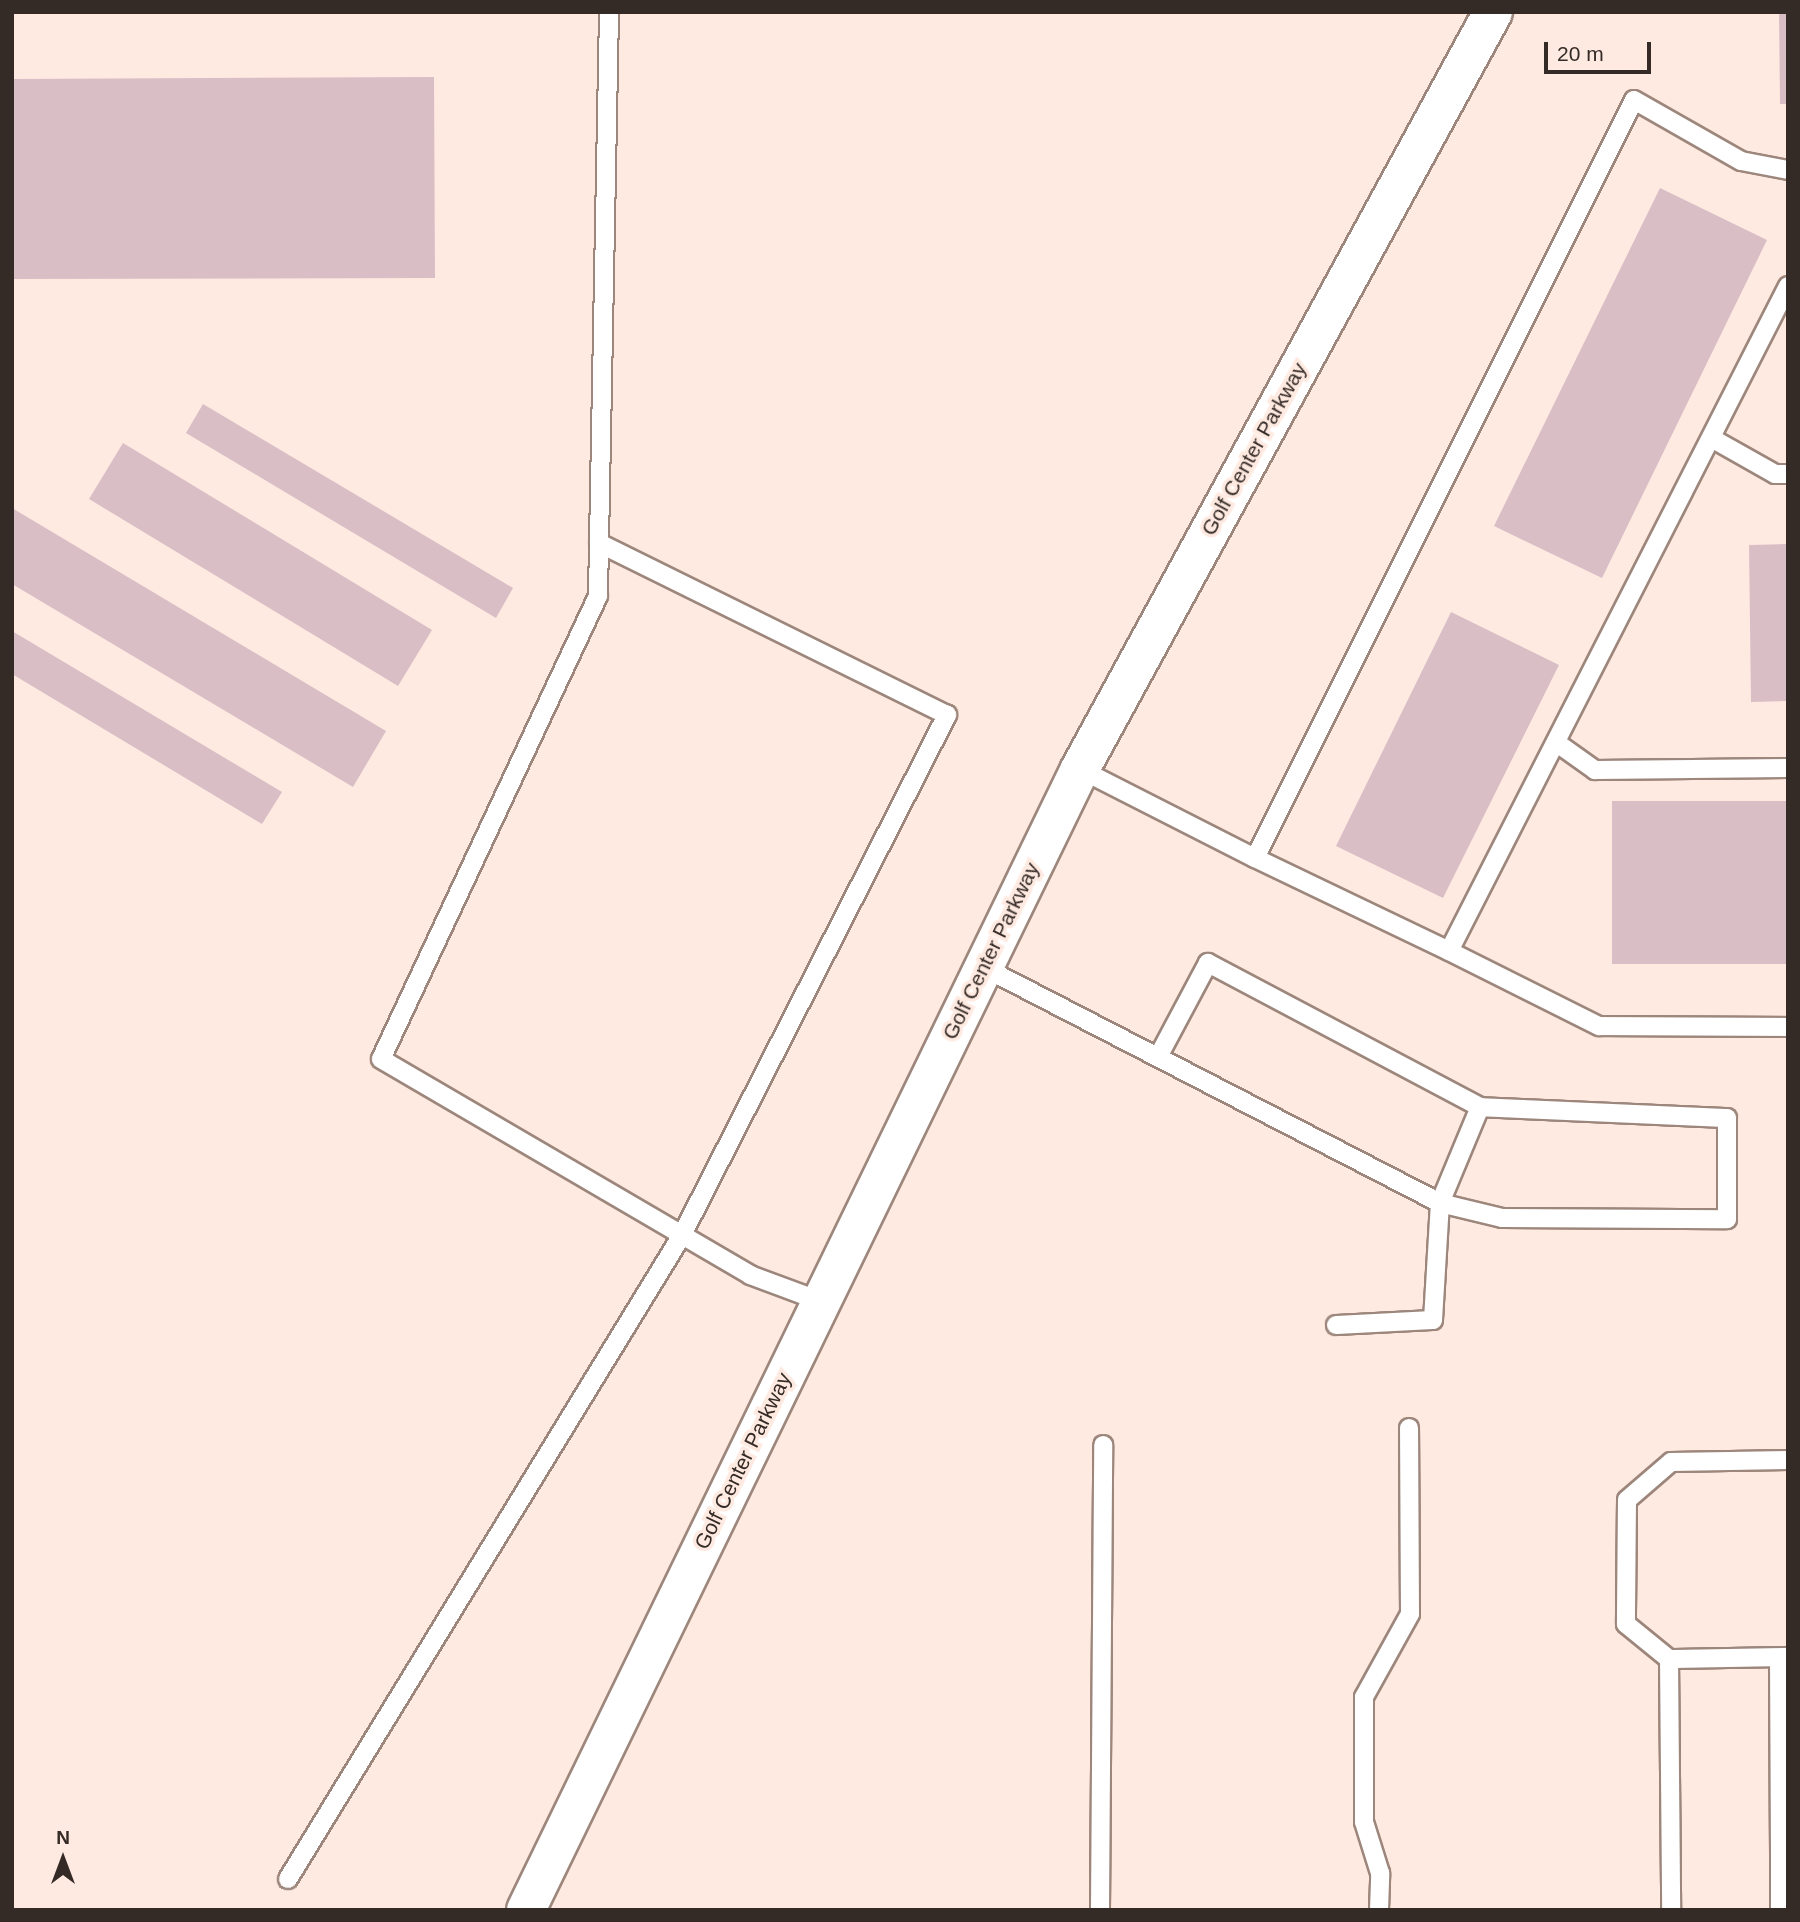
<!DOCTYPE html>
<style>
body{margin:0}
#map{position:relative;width:1800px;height:1922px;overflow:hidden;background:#ffeae1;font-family:Arial,sans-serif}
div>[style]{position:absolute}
.building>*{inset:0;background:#d9bec6}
.roads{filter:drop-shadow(2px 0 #9d867b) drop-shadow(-2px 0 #9d867b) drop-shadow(0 2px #9d867b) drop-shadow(0 -2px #9d867b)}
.lane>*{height:18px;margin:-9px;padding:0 9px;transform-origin:9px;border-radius:9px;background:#fff}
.primary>*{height:38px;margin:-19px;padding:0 19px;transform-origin:19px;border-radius:19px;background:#fff}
span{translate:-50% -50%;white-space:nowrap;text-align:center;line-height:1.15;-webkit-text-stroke:7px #ffeae1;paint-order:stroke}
.street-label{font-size:21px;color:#342a26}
.frame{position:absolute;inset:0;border:14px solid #342a26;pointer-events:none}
.north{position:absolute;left:28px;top:1824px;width:70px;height:70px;-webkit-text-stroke:5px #ffeae1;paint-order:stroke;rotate:0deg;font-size:19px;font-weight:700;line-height:28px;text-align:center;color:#342a26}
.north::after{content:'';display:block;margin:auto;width:24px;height:32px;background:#342a26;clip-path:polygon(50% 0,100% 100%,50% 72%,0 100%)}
.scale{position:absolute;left:1544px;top:42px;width:107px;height:32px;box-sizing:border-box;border:4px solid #342a26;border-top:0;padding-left:9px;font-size:21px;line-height:24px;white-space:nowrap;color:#342a26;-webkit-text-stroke:5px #ffeae1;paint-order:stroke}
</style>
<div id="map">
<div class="building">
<div style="clip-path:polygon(1779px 12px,1788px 12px,1788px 104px,1780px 104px)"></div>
<div style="clip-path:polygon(434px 77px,435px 278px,12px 279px,12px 79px)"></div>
<div style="clip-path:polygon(1660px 188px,1767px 240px,1602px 578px,1494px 526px)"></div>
<div style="clip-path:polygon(203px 404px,513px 588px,496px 618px,186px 433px)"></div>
<div style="clip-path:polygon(123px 443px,432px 630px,398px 686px,89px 499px)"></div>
<div style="clip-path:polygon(12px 508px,386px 731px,353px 787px,12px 584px)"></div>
<div style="clip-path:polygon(1788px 544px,1788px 701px,1751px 702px,1749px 545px)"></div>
<div style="clip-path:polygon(1451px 612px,1559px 665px,1443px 898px,1336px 846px)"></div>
<div style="clip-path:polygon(12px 631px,282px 792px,262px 824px,12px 674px)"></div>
<div style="clip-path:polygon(1612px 801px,1788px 801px,1788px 964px,1612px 964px)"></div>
</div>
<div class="roads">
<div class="lane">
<div style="left:609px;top:12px;width:584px;rotate:91.08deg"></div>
<div style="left:598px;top:596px;width:511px;rotate:115.11deg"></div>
<div style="left:381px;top:1059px;width:428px;rotate:30.3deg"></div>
<div style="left:750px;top:1275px;width:75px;rotate:20.4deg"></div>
<div style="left:1788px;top:286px;width:746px;rotate:117.01deg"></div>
<div style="left:1449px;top:951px;width:168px;rotate:26.6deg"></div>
<div style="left:1599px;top:1026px;width:189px;rotate:0.3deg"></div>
<div style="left:1713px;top:439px;width:71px;rotate:29.4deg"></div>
<div style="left:1775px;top:474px;width:13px"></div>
<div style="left:1557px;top:743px;width:47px;rotate:35.4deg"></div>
<div style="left:1595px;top:770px;width:193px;rotate:-0.6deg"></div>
<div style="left:1080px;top:769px;width:196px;rotate:27deg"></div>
<div style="left:1449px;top:951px;width:215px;rotate:-154.4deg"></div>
<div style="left:1255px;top:858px;width:847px;rotate:-63.43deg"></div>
<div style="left:1634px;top:100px;width:123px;rotate:29.7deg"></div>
<div style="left:1741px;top:161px;width:48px;rotate:10.8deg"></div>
<div style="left:983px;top:967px;width:514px;rotate:27.31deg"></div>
<div style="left:1440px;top:1203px;width:64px;rotate:13.6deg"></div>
<div style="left:1502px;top:1218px;width:225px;rotate:0.3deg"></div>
<div style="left:1727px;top:1219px;width:101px;rotate:-90deg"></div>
<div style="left:1727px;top:1118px;width:247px;rotate:-177.5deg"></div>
<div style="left:1480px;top:1107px;width:308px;rotate:-152.1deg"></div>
<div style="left:1208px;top:963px;width:106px;rotate:118deg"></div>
<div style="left:1336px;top:1325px;width:97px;rotate:-3deg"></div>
<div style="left:1433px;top:1320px;width:117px;rotate:-86.6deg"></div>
<div style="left:1440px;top:1203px;width:104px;rotate:-67.4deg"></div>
<div style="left:1788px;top:1460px;width:117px;rotate:179deg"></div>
<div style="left:1671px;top:1462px;width:58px;rotate:139.2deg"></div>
<div style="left:1627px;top:1500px;width:124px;rotate:90.5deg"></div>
<div style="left:1626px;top:1624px;width:55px;rotate:39.1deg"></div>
<div style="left:1669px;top:1659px;width:119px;rotate:-1deg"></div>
<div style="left:1669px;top:1659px;width:251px;rotate:89.5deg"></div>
<div style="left:1779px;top:1661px;width:190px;rotate:89.7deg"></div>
<div style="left:288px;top:1879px;width:755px;rotate:-58.54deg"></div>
<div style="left:682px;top:1235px;width:584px;rotate:-63deg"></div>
<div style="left:947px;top:715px;width:388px;rotate:-153.7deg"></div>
<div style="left:1100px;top:1910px;width:465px;rotate:-89.6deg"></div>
<div style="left:1379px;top:1910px;width:37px;rotate:-88deg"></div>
<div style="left:1380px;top:1873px;width:53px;rotate:-107.4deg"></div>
<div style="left:1364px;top:1822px;width:125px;rotate:-90deg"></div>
<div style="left:1364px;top:1697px;width:95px;rotate:-61deg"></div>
<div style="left:1410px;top:1614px;width:186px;rotate:-90.3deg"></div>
<div style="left:1780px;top:1910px;width:59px;rotate:-90deg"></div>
<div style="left:1780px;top:1851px;width:8px"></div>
</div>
<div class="primary">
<div style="left:526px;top:1910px;width:1268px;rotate:-64.1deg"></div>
<div style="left:1080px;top:769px;width:862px;rotate:-61.38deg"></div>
</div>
</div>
<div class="street-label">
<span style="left:1254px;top:449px;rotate:-61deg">Golf Center Parkway</span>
<span style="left:991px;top:951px;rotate:-64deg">Golf Center Parkway</span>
<span style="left:743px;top:1461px;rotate:-64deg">Golf Center Parkway</span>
</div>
<div class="frame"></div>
<div class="north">N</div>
<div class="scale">20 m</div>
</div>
